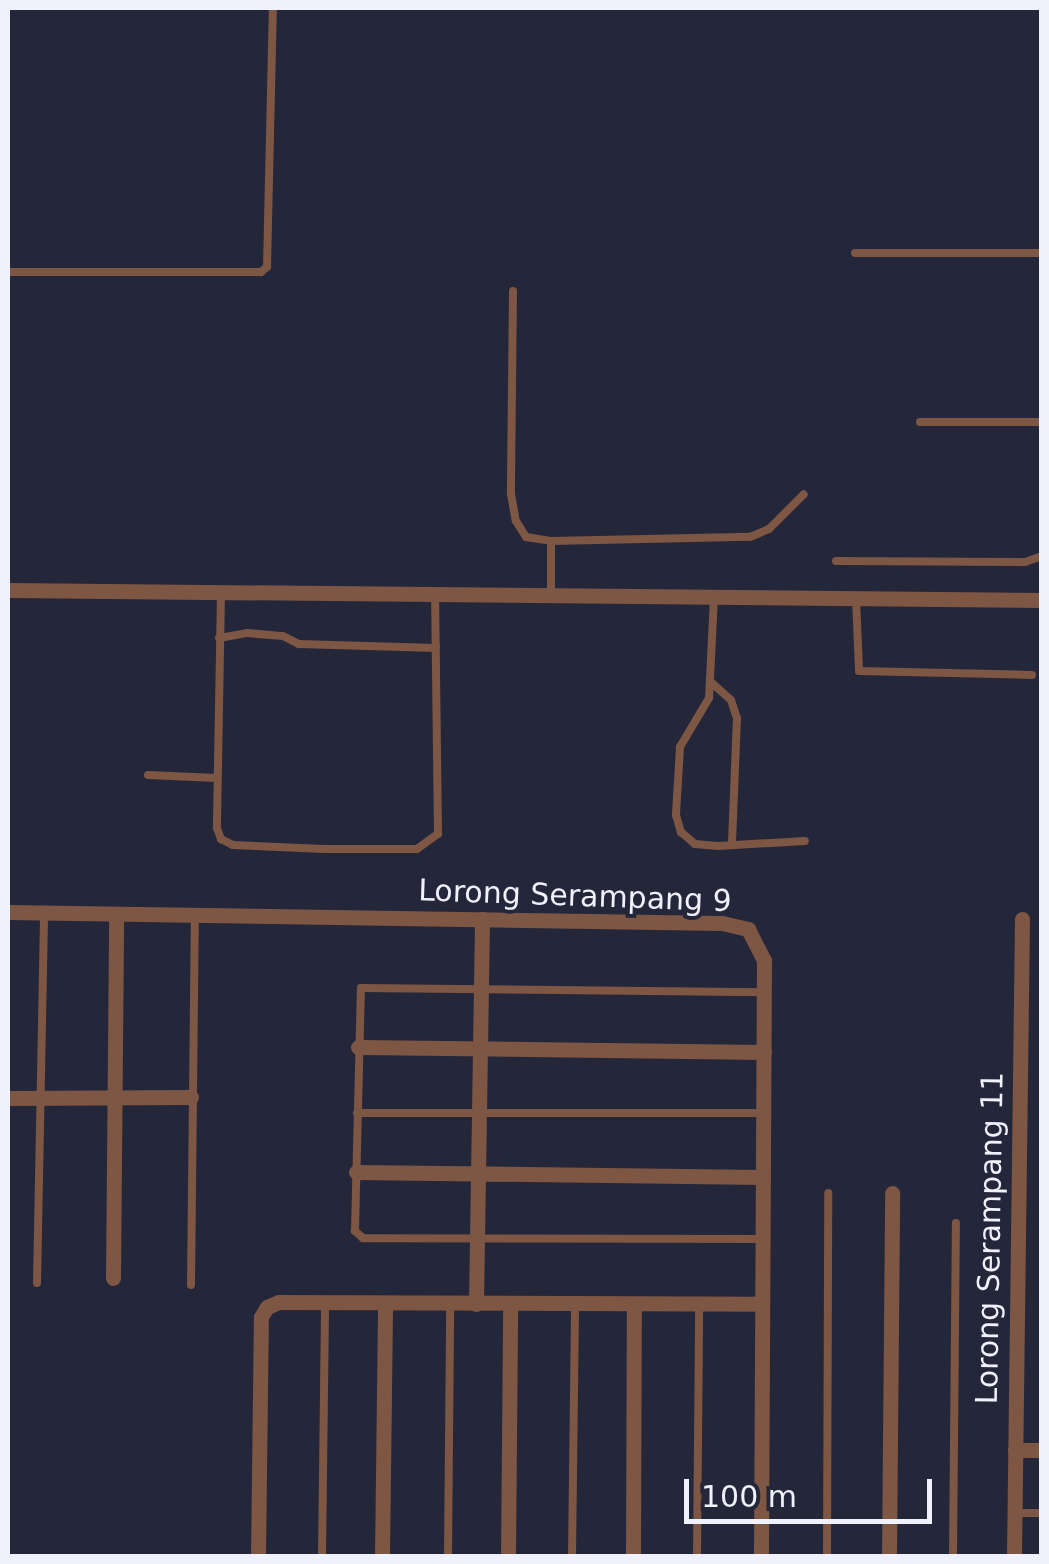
<!DOCTYPE html>
<style>
body{margin:0}
#map{position:relative;width:1049px;height:1564px;overflow:hidden;background:#242639;font-family:"DejaVu Sans",sans-serif}
div>[style]{position:absolute}
.lane>*{height:8px;margin:-4px;padding:0 4px;transform-origin:4px;border-radius:4px;background:#7d5644}
.street>*{height:15px;margin:-7.5px;padding:0 7.5px;transform-origin:7.5px;border-radius:7.5px;background:#7d5644}
span{translate:-50% -50%;white-space:nowrap;text-align:center;line-height:1.15;-webkit-text-stroke:8px #242639;paint-order:stroke}
.street-label{font-size:30px;color:#eff1fd}
.frame{position:absolute;inset:0;border:10px solid #eff1fd;pointer-events:none}
.scale{position:absolute;left:684px;top:1479px;width:248px;height:45px;box-sizing:border-box;border:5px solid #eff1fd;border-top:0;padding-left:12px;font-size:30px;line-height:35px;white-space:nowrap;color:#eff1fd;-webkit-text-stroke:8px #242639;paint-order:stroke}
</style>
<div id="map">
<div class="lane">
<div style="left:855px;top:253px;width:187px"></div>
<div style="left:8px;top:272px;width:253px"></div>
<div style="left:261px;top:272px;width:8px;rotate:-40deg"></div>
<div style="left:267px;top:267px;width:259px;rotate:-88.7deg"></div>
<div style="left:513px;top:291px;width:203px;rotate:90.6deg"></div>
<div style="left:511px;top:494px;width:27px;rotate:80deg"></div>
<div style="left:516px;top:521px;width:19px;rotate:58deg"></div>
<div style="left:526px;top:537px;width:25px;rotate:9deg"></div>
<div style="left:920px;top:422px;width:122px"></div>
<div style="left:836px;top:561px;width:189px;rotate:0.3deg"></div>
<div style="left:1025px;top:562px;width:18px;rotate:-19deg"></div>
<div style="left:221px;top:593px;width:235px;rotate:91deg"></div>
<div style="left:217px;top:828px;width:12px;rotate:70deg"></div>
<div style="left:221px;top:839px;width:13px;rotate:27deg"></div>
<div style="left:233px;top:845px;width:91px;rotate:2.5deg"></div>
<div style="left:324px;top:849px;width:93px"></div>
<div style="left:417px;top:849px;width:26px;rotate:-36deg"></div>
<div style="left:438px;top:834px;width:240px;rotate:-90.7deg"></div>
<div style="left:551px;top:595px;width:54px;rotate:-90deg"></div>
<div style="left:551px;top:541px;width:199px;rotate:-1.2deg"></div>
<div style="left:750px;top:537px;width:21px;rotate:-23deg"></div>
<div style="left:769px;top:529px;width:49px;rotate:-45deg"></div>
<div style="left:714px;top:597px;width:101px;rotate:92.8deg"></div>
<div style="left:709px;top:698px;width:57px;rotate:120.6deg"></div>
<div style="left:680px;top:747px;width:68px;rotate:93.4deg"></div>
<div style="left:676px;top:815px;width:18px;rotate:74deg"></div>
<div style="left:681px;top:832px;width:18px;rotate:41deg"></div>
<div style="left:695px;top:844px;width:23px;rotate:5deg"></div>
<div style="left:718px;top:846px;width:87px;rotate:-3.3deg"></div>
<div style="left:856px;top:598px;width:73px;rotate:87.6deg"></div>
<div style="left:859px;top:671px;width:173px;rotate:1.3deg"></div>
<div style="left:219px;top:638px;width:28px;rotate:-10deg"></div>
<div style="left:247px;top:633px;width:36px;rotate:5deg"></div>
<div style="left:283px;top:636px;width:18px;rotate:27deg"></div>
<div style="left:299px;top:644px;width:137px;rotate:1.7deg"></div>
<div style="left:712px;top:683px;width:25px;rotate:42deg"></div>
<div style="left:731px;top:700px;width:19px;rotate:72deg"></div>
<div style="left:737px;top:718px;width:127px;rotate:92.3deg"></div>
<div style="left:148px;top:775px;width:69px;rotate:2.5deg"></div>
<div style="left:357px;top:1113px;width:407px"></div>
<div style="left:763px;top:1239px;width:400px;rotate:-179.9deg"></div>
<div style="left:363px;top:1238px;width:11px;rotate:-139deg"></div>
<div style="left:355px;top:1231px;width:243px;rotate:-88.6deg"></div>
<div style="left:361px;top:988px;width:403px;rotate:0.6deg"></div>
<div style="left:37px;top:1283px;width:370px;rotate:-88.9deg"></div>
<div style="left:191px;top:1285px;width:368px;rotate:-89.4deg"></div>
<div style="left:1014px;top:1513px;width:28px"></div>
<div style="left:322px;top:1556px;width:254px;rotate:-89.3deg"></div>
<div style="left:448px;top:1556px;width:253px;rotate:-89.5deg"></div>
<div style="left:572px;top:1556px;width:251px;rotate:-89.3deg"></div>
<div style="left:697px;top:1556px;width:251px;rotate:-89.5deg"></div>
<div style="left:827px;top:1556px;width:363px;rotate:-89.8deg"></div>
<div style="left:953px;top:1556px;width:333px;rotate:-89.5deg"></div>
</div>
<div class="street">
<div style="left:8px;top:590px;width:1034px;rotate:0.55deg"></div>
<div style="left:8px;top:912px;width:714px;rotate:0.88deg"></div>
<div style="left:722px;top:923px;width:27px;rotate:13deg"></div>
<div style="left:748px;top:929px;width:35px;rotate:63deg"></div>
<div style="left:764px;top:960px;width:596px;rotate:90.29deg"></div>
<div style="left:358px;top:1047px;width:406px;rotate:0.7deg"></div>
<div style="left:8px;top:1098px;width:183px;rotate:-0.3deg"></div>
<div style="left:356px;top:1172px;width:407px;rotate:0.7deg"></div>
<div style="left:113px;top:1278px;width:364px;rotate:-89.5deg"></div>
<div style="left:476px;top:1304px;width:385px;rotate:-89.1deg"></div>
<div style="left:1015px;top:1450px;width:27px"></div>
<div style="left:258px;top:1556px;width:239px;rotate:-89.3deg"></div>
<div style="left:261px;top:1317px;width:12px;rotate:-59deg"></div>
<div style="left:267px;top:1307px;width:13px;rotate:-23deg"></div>
<div style="left:279px;top:1302px;width:483px;rotate:0.2deg"></div>
<div style="left:382px;top:1556px;width:253px;rotate:-89.3deg"></div>
<div style="left:508px;top:1556px;width:252px;rotate:-89.5deg"></div>
<div style="left:633px;top:1556px;width:251px;rotate:-89.8deg"></div>
<div style="left:889px;top:1556px;width:363px;rotate:-89.5deg"></div>
<div style="left:1014px;top:1556px;width:637px;rotate:-89.28deg"></div>
</div>
<div class="street-label">
<span style="left:575px;top:896px;rotate:2deg">Lorong Serampang 9</span>
<span style="left:990px;top:1238px;rotate:-89deg">Lorong Serampang 11</span>
</div>
<div class="frame"></div>
<div class="scale">100 m</div>
</div>
